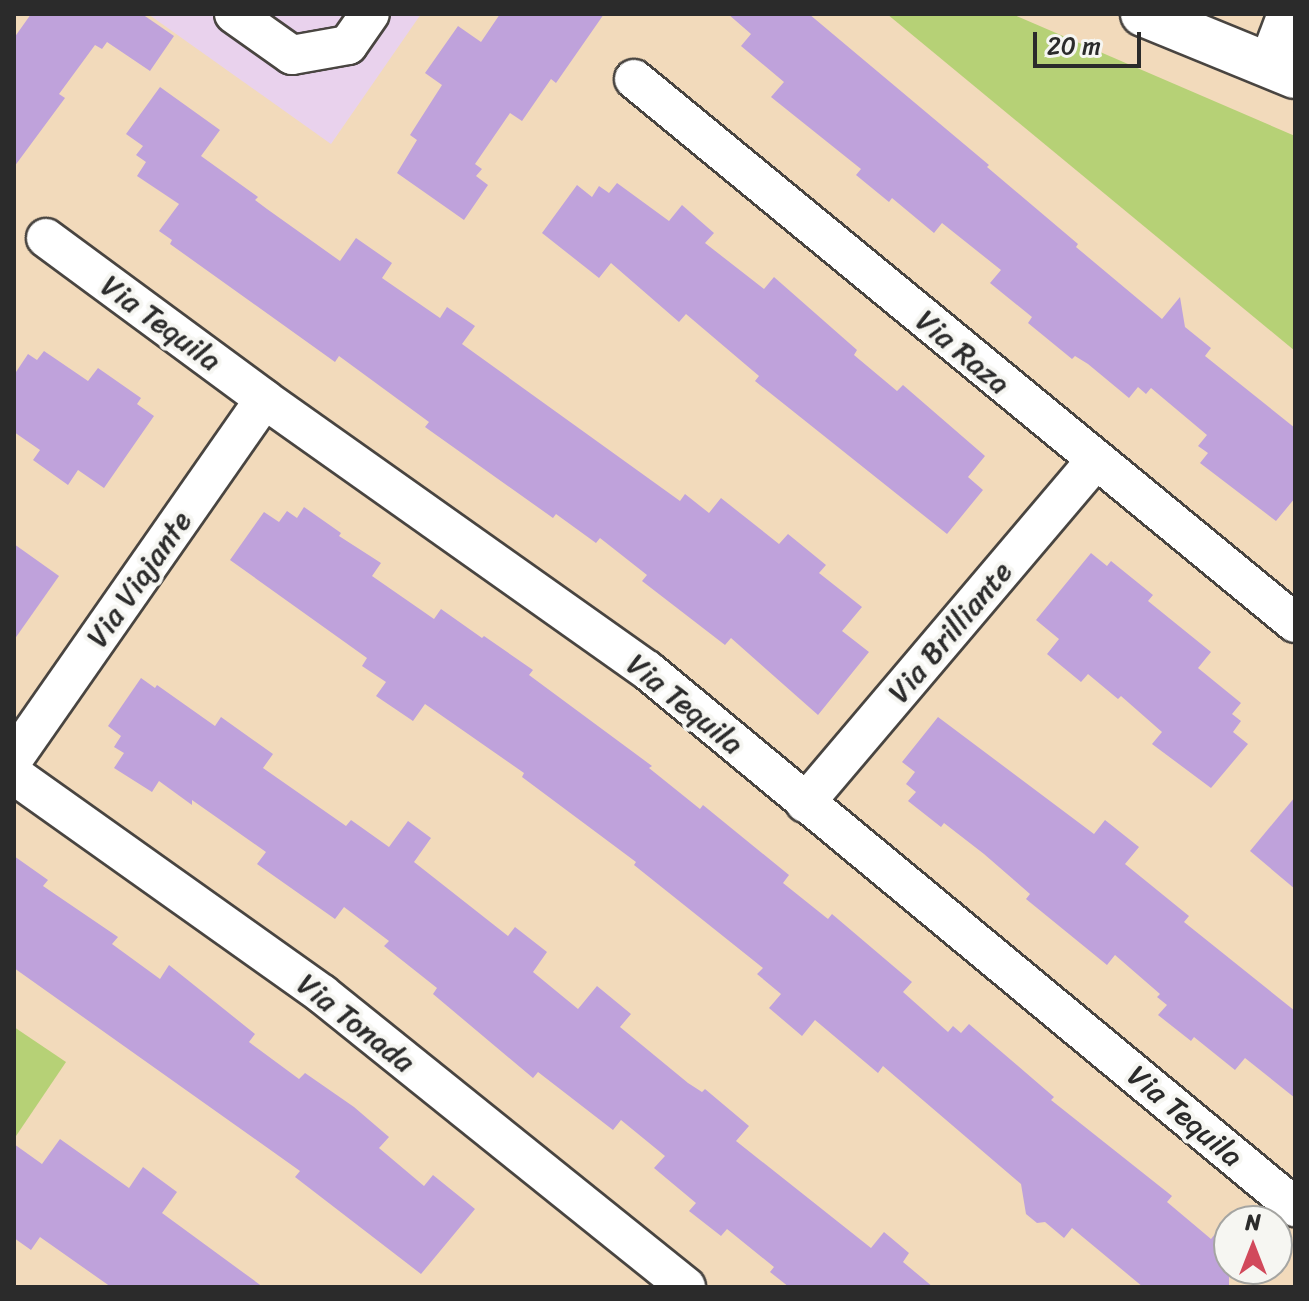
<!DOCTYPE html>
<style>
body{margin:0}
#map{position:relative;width:1309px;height:1301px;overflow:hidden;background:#f2dabb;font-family:Sriracha,sans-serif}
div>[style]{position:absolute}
.built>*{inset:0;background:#e9d2ed}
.green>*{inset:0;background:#b6d176}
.building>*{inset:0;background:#bfa2db}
.roads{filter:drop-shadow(2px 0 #494541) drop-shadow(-2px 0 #494541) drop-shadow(0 2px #494541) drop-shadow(0 -2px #494541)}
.minor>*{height:38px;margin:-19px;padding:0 19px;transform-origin:19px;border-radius:19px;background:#fff}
.major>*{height:44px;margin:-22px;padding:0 22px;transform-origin:22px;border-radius:22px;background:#fff}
span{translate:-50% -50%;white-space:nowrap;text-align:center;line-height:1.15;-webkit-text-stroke:8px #f6f6f2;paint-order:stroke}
.street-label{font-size:30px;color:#2b2b2b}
.frame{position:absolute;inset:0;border:16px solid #2b2b2b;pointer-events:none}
.north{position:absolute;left:1213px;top:1205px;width:80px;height:80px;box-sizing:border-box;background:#f6f6f2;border:2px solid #a5a5a2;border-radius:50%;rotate:0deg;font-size:22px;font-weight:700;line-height:32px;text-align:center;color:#2b2b2b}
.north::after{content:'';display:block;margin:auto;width:28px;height:36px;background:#d1495b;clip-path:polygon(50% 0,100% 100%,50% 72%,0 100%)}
.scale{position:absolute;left:1033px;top:32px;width:108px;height:36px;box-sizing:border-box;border:4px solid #2b2b2b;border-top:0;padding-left:10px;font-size:24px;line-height:28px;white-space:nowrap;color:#2b2b2b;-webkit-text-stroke:6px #f6f6f2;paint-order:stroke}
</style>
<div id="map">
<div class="built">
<div style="clip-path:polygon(148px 14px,421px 14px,331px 144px)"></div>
</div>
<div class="green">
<div style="clip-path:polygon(887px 14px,1012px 14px,1295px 136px,1295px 351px)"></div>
<div style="clip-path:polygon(14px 1027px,66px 1062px,14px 1139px)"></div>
</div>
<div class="building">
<div style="clip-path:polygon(31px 14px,142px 14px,174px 36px,150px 71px,107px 42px,102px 49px,95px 45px,59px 94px,65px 98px,14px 167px,14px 38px)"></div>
<div style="clip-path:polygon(500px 14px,604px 14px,556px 83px,551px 79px,522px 121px,510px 113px,475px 164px,482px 169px,476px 176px,488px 185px,464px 220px,397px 173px,417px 140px,410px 135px,442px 85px,425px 73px,458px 26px,481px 42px)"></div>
<div style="clip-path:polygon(728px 14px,809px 14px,989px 165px,987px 167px,1078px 244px,1076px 247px,1162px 319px,1180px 297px,1185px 327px,1211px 348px,1205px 356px,1295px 428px,1295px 498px,1276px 521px,1200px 463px,1208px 453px,1198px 446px,1207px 435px,1151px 388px,1146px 394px,1138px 387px,1129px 398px,1088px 364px,1075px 356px,1072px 359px,1028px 323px,1032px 317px,990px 283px,1001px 270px,942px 223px,934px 233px,892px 198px,889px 202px,856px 175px,861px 169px,771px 97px,784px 82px,741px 46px,751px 34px)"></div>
<div style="clip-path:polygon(160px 87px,220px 130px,201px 156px,258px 197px,255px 200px,267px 209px,340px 261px,356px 238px,392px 263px,382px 278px,440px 318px,447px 307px,475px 326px,462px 344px,680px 501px,685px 494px,709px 513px,721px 498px,779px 544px,788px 534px,826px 565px,819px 573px,862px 607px,842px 631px,869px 652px,818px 715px,731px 638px,725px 645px,642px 581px,647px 575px,600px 538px,596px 543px,556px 514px,553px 518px,425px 427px,429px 422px,339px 356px,335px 362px,170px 244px,172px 240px,159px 231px,179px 204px,137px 176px,146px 162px,136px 155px,143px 146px,126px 134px)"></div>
<div style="clip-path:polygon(617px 183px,669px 221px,682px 205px,714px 233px,705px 243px,764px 289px,774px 277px,857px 350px,854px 355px,897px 391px,903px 385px,985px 456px,968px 477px,983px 490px,947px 534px,755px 381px,759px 376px,686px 314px,679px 322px,611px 263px,599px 278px,542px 233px,577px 185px,592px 197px,599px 186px,609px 193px)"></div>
<div style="clip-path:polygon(44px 351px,88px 381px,98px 368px,141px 398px,137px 404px,154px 416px,104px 488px,78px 470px,68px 485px,33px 460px,40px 450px,14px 432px,14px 375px,28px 354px,37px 360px)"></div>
<div style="clip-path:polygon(304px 507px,341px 533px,339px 536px,381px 563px,372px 576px,434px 619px,441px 609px,482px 638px,484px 636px,533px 670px,529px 675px,652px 766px,649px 768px,700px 809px,703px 805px,789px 875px,783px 883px,828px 919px,832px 914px,912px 982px,903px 992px,948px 1032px,953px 1026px,961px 1033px,969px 1024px,1054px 1097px,1051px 1100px,1172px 1196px,1167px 1202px,1211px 1239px,1229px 1217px,1229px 1287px,1143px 1287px,1072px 1228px,1064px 1238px,1045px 1222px,1037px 1223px,1026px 1214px,1021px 1184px,883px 1066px,878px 1073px,815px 1020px,802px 1036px,769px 1008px,781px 994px,757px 974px,763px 968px,634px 865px,636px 862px,522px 777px,524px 773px,425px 704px,413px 721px,376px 696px,386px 682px,362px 666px,367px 658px,230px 560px,264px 512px,279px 522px,287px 511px,297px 518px)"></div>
<div style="clip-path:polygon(14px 544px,59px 576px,14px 640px)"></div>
<div style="clip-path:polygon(1091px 553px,1107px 566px,1111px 561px,1153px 595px,1148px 601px,1211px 652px,1198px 668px,1241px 703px,1232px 714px,1241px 721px,1233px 732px,1248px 744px,1211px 788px,1152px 744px,1162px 732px,1121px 696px,1118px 699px,1088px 674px,1081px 682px,1047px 654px,1059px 639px,1036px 620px)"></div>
<div style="clip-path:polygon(141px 678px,155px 688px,157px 685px,215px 726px,221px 717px,273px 754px,263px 768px,346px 826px,351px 820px,389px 847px,408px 821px,431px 838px,414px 862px,508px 936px,515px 927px,547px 952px,533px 972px,578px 1009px,597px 986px,631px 1014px,620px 1027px,688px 1083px,702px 1092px,705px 1089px,749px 1126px,736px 1141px,871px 1248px,884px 1232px,909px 1253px,903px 1262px,933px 1287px,789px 1287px,770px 1272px,774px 1267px,727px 1229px,721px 1236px,689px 1211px,696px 1203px,654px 1168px,665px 1156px,621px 1120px,613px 1130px,538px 1072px,533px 1078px,433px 994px,437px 988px,384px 946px,389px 941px,344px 907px,335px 919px,257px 864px,266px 852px,192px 800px,192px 805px,159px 781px,152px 792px,114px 768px,124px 753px,114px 747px,121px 736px,108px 726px)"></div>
<div style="clip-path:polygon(938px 717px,1094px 834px,1105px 820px,1139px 847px,1125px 864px,1189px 916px,1184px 922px,1295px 1011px,1295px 1098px,1245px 1058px,1235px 1070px,1194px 1037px,1191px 1041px,1158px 1015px,1167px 1005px,1157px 997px,1160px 994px,1115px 955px,1107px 965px,1026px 899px,1030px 894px,984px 854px,944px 823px,941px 827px,908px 801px,916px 792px,906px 784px,915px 772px,902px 762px)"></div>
<div style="clip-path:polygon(1295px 797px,1295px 889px,1250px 851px)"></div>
<div style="clip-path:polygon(14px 856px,48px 880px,43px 886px,118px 937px,112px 944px,160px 979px,169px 965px,255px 1034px,249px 1042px,299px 1079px,305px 1073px,354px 1107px,389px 1137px,379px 1148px,424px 1186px,433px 1175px,475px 1209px,421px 1274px,295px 1177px,300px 1171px,14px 968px)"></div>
<div style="clip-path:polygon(60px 1139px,129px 1188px,143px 1167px,177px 1192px,162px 1213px,263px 1287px,111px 1287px,40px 1237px,31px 1250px,14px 1238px,14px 1144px,42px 1164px)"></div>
</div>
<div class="roads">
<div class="minor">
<div style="left:234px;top:14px;width:71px;rotate:35.3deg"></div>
<div style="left:292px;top:55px;width:57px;rotate:-10.1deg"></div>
<div style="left:348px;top:45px;width:38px;rotate:-55deg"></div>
<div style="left:1268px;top:64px;width:53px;rotate:-69.2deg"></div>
<div style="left:634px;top:79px;width:856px;rotate:39.45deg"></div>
<div style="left:46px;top:238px;width:271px;rotate:36.4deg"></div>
<div style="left:264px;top:399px;width:469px;rotate:35.3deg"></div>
<div style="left:647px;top:670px;width:842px;rotate:39.65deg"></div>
<div style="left:14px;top:758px;width:437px;rotate:-55.1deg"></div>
<div style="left:14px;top:775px;width:378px;rotate:35.4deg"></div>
<div style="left:322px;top:994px;width:467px;rotate:38.8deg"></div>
<div style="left:805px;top:803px;width:448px;rotate:-49.7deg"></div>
</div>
<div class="major">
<div style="left:1143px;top:14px;width:164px;rotate:22.2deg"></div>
</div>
</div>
<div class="street-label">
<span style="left:161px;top:323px;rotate:36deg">Via Tequila</span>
<span style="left:963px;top:352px;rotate:40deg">Via Raza</span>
<span style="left:139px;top:579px;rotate:-55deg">Via Viajante</span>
<span style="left:950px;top:632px;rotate:-50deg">Via Brilliante</span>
<span style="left:685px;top:704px;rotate:39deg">Via Tequila</span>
<span style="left:356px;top:1023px;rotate:38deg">Via Tonada</span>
<span style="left:1185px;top:1116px;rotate:40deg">Via Tequila</span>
</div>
<div class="frame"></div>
<div class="north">N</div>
<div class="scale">20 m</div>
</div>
